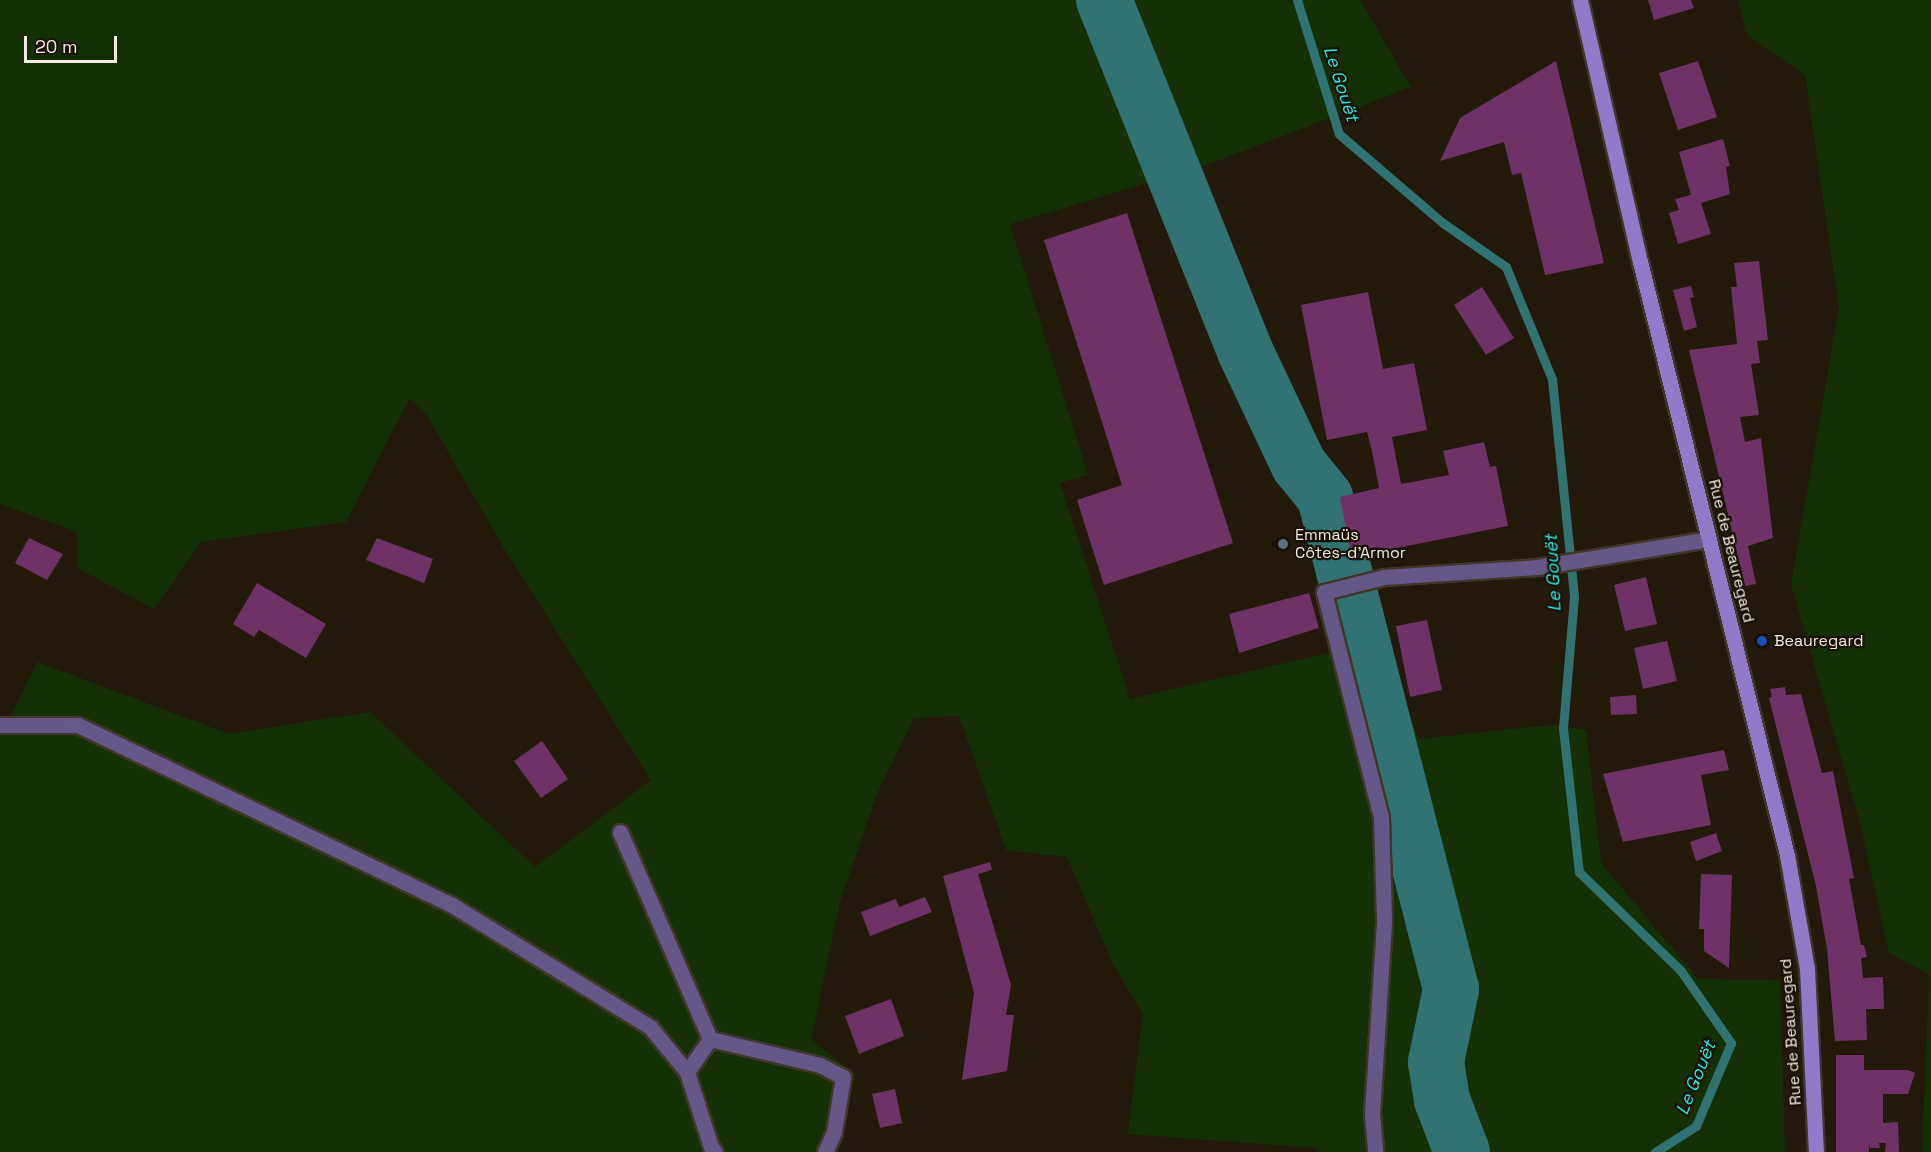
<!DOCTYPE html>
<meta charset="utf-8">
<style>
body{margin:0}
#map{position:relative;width:1931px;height:1152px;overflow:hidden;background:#231a0b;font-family:"Space Grotesk",sans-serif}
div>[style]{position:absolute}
.green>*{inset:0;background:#153004}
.stream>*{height:9px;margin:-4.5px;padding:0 4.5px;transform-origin:4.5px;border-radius:4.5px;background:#317373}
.river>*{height:56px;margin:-28px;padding:0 28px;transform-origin:28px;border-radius:28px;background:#317373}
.building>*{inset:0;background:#6f3267}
.roads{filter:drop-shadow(2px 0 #403729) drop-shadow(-2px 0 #403729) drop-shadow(0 2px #403729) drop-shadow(0 -2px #403729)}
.lane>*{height:15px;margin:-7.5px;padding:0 7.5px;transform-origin:7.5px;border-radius:7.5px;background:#655889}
.street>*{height:15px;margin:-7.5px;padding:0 7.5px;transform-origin:7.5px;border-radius:7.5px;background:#655889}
.secondary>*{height:15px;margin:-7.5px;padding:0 7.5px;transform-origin:7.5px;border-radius:7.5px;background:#8f7bc9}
.dots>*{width:16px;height:16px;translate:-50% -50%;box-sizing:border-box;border:3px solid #191104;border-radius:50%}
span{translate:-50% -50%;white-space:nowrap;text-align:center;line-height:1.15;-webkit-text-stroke:4.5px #191104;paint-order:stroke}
.poi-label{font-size:16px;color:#f3ece3}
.left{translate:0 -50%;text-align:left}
.street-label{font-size:16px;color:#f3ece3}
.water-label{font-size:18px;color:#1feaeb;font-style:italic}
.scale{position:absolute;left:24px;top:36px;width:93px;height:27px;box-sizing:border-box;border:3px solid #f3ece3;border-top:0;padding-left:8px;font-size:18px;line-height:21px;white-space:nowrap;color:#f3ece3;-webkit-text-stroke:4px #191104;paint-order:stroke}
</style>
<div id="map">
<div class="green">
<div style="clip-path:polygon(0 0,1360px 0,1411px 87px,1204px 166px,1010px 224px,1088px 475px,1060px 483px,1130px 699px,1380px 641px,1419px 739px,1550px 725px,1586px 730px,1601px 863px,1698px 979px,1780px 980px,1785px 1152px,1318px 1152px,1316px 1148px,1128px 1134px,1143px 1014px,1112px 962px,1067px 857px,1006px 850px,959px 716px,914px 718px,876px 796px,840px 902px,811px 1039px,855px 1075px,834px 1152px,0 1152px,0 738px,37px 662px,229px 734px,370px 712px,535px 867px,651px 780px,505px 550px,426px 414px,409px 399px,346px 522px,201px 542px,154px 609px,77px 568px,77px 532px,0 504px)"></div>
<div style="clip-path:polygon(1738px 0,1931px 0,1931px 1152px,1922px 1152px,1929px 974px,1889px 953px,1860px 823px,1791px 585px,1839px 308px,1805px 75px,1747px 35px)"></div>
</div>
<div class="stream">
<div style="left:1297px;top:0;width:140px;rotate:72.6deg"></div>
<div style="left:1339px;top:134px;width:137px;rotate:40.6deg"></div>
<div style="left:1443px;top:223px;width:77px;rotate:34.9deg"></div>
<div style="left:1506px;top:267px;width:121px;rotate:67.7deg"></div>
<div style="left:1552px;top:379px;width:219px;rotate:84.2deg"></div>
<div style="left:1574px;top:597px;width:131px;rotate:94.8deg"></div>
<div style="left:1563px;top:728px;width:145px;rotate:83.7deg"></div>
<div style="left:1579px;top:872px;width:142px;rotate:44.1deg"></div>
<div style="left:1681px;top:971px;width:88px;rotate:55.2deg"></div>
<div style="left:1731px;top:1043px;width:90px;rotate:112.9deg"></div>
<div style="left:1696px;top:1126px;width:49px;rotate:147.6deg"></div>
</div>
<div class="river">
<div style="left:1104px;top:0;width:378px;rotate:68.1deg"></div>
<div style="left:1245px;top:351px;width:126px;rotate:64.7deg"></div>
<div style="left:1299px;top:465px;width:41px;rotate:50.9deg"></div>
<div style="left:1325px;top:497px;width:508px;rotate:75.64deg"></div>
<div style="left:1451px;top:989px;width:75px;rotate:101.6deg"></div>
<div style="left:1436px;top:1062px;width:38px;rotate:81deg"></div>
<div style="left:1442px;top:1100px;width:56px;rotate:69deg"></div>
</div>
<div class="building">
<div style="clip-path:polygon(1648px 0,1691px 0,1694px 8px,1654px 20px)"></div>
<div style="clip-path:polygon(1556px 61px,1604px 263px,1545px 275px,1521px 173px,1512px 175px,1504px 142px,1440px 161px,1460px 118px)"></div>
<div style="clip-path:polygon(1698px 61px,1717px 117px,1678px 130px,1659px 73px)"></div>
<div style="clip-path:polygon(1723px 139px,1730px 166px,1726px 167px,1730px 194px,1701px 203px,1711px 234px,1678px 244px,1669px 213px,1679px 210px,1675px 199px,1691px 195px,1679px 152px)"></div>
<div style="clip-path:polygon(1127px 213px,1233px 543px,1104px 585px,1077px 500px,1122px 485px,1044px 240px)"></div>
<div style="clip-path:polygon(1759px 261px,1768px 340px,1757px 341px,1760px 363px,1751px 364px,1759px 415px,1740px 417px,1745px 442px,1761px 438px,1773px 538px,1748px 546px,1756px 584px,1745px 586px,1689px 350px,1737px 344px,1731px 287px,1737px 287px,1734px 263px)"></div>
<div style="clip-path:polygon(1691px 286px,1694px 297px,1690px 298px,1697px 327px,1684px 331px,1673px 290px)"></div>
<div style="clip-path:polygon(1482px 287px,1514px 338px,1486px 355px,1454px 305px)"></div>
<div style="clip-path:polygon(1368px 292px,1383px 369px,1414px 363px,1427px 430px,1392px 437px,1401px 484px,1449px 475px,1443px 451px,1484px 442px,1490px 467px,1496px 466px,1508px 526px,1351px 557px,1340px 497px,1379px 488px,1372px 451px,1367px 432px,1327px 440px,1301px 305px)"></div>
<div style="clip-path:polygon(29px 538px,63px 554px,47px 580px,15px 563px)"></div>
<div style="clip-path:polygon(377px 538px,433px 559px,424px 583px,366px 560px)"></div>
<div style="clip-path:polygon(1646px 577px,1657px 624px,1625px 631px,1614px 585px)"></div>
<div style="clip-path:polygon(257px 583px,326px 624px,306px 658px,259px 630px,254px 637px,233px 624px)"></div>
<div style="clip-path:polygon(1309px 593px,1319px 628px,1239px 653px,1229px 614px)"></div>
<div style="clip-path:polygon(1427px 620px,1442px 690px,1410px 697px,1396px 626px)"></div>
<div style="clip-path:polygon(1667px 641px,1677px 681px,1643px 689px,1634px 648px)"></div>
<div style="clip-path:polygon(1785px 687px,1786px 695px,1801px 694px,1822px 773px,1833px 771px,1854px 878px,1849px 879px,1861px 945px,1864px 945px,1867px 957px,1861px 958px,1863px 978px,1883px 977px,1884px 1009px,1866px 1009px,1867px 1040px,1835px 1041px,1827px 949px,1816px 886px,1769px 698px,1772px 697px,1770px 689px)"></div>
<div style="clip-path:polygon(1636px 695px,1637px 714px,1611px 715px,1610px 697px)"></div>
<div style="clip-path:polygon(542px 741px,568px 779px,541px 798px,514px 761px)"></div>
<div style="clip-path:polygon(1724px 750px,1729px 770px,1701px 775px,1711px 825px,1623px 842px,1603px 774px)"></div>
<div style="clip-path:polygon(1716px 833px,1722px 851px,1696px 861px,1690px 842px)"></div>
<div style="clip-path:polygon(990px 862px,992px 870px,978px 874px,1011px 985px,1006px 1015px,1014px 1015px,1007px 1071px,962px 1080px,974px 993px,943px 876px)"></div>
<div style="clip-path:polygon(1701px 874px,1732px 875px,1729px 968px,1704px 951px,1704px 929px,1699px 929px)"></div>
<div style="clip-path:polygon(925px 897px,932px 912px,870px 936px,861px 912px,896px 899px,899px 907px)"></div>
<div style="clip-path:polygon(891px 999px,904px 1036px,859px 1054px,845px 1016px)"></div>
<div style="clip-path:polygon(1836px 1055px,1864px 1055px,1864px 1070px,1908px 1070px,1915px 1073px,1908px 1094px,1883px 1094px,1883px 1123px,1898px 1122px,1899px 1152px,1885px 1152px,1886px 1143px,1879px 1143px,1880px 1148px,1870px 1148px,1869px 1144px,1869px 1152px,1836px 1152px)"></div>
<div style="clip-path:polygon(895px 1089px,902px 1123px,880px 1128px,872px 1094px)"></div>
</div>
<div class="roads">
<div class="lane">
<div style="left:1324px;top:592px;width:233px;rotate:75.8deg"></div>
<div style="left:1381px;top:818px;width:104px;rotate:88.3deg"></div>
<div style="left:1384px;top:922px;width:192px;rotate:93.6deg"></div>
<div style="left:1372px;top:1114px;width:38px;rotate:85deg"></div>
</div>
<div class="street">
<div style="left:1324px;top:592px;width:62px;rotate:-14deg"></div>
<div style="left:1384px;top:577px;width:153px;rotate:-3.7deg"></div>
<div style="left:1537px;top:567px;width:174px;rotate:-9.2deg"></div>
<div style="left:0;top:725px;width:78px"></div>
<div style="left:78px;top:725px;width:415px;rotate:25.7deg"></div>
<div style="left:452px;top:905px;width:233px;rotate:31.6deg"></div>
<div style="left:650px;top:1027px;width:58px;rotate:50.6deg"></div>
<div style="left:620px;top:832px;width:226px;rotate:66.5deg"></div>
<div style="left:710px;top:1039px;width:113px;rotate:13.3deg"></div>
<div style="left:820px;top:1065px;width:26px;rotate:28deg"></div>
<div style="left:843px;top:1077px;width:56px;rotate:99.3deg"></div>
<div style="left:834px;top:1132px;width:22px;rotate:114deg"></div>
<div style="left:710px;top:1039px;width:40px;rotate:124.9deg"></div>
<div style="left:687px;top:1072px;width:79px;rotate:72.3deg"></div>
<div style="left:711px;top:1147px;width:6px;rotate:51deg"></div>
</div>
<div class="secondary">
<div style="left:1580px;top:0;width:268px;rotate:77.1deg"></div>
<div style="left:1640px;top:261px;width:612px;rotate:76.1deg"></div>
<div style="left:1787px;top:855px;width:116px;rotate:80deg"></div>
<div style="left:1807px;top:969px;width:183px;rotate:87.2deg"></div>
</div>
</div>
<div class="dots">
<div style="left:1283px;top:544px;background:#5c6f8a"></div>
<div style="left:1762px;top:641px;background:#1a4fb4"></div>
</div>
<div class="poi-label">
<span class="left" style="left:1295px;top:544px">Emmaüs<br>Côtes-d'Armor</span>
<span class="left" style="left:1774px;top:641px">Beauregard</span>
</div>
<div class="street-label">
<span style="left:1731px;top:551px;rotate:76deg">Rue de Beauregard</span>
<span style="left:1791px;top:1032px;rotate:-94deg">Rue de Beauregard</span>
</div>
<div class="water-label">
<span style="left:1341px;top:84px;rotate:72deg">Le Gouët</span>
<span style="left:1553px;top:573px;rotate:-93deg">Le Gouët</span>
<span style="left:1696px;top:1078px;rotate:-68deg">Le Gouët</span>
</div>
<div class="scale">20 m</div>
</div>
